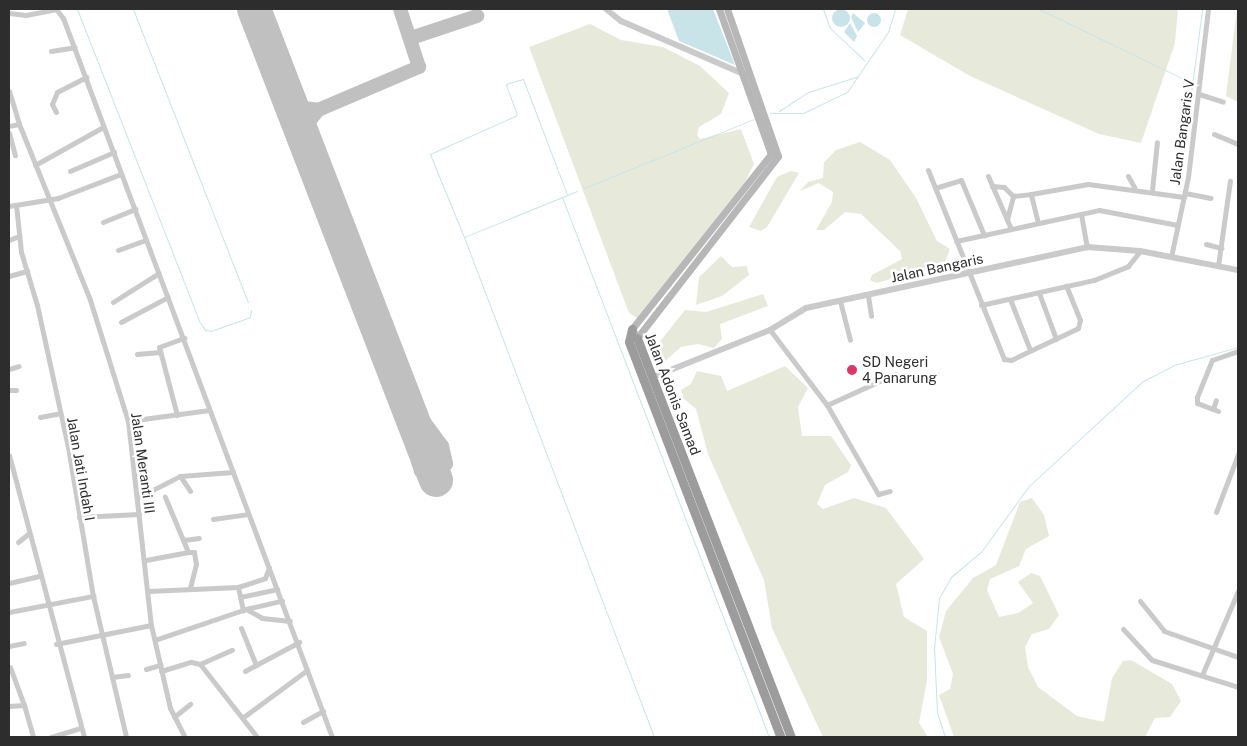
<!DOCTYPE html>
<style>
body{margin:0}
#map{position:relative;width:1247px;height:746px;overflow:hidden;background:#fff;font-family:"Public Sans",sans-serif}
div>[style]{position:absolute}
.green>*{inset:0;background:#e7eadb}
.water>*{inset:0;background:#c8e4e9}
.round{border-radius:50%}
.stream>*{height:1px;margin:-0.5px;padding:0 0.5px;transform-origin:0.5px;border-radius:0.5px;background:#c8e4e9}
.taxiway>*{height:14px;margin:-7px;padding:0 7px;transform-origin:7px;border-radius:7px;background:#c0c0c0}
.runway>*{height:34px;margin:-17px;padding:0 17px;transform-origin:17px;border-radius:17px;background:#c0c0c0}
.minor>*{height:5px;margin:-2.5px;padding:0 2.5px;transform-origin:2.5px;border-radius:2.5px;background:#cacaca}
.tertiary>*{height:6px;margin:-3px;padding:0 3px;transform-origin:3px;border-radius:3px;background:#cacaca}
.secondary>*{height:7px;margin:-3.5px;padding:0 3.5px;transform-origin:3.5px;border-radius:3.5px;background:#b7b7b7}
.trunk>*{height:9px;margin:-4.5px;padding:0 4.5px;transform-origin:4.5px;border-radius:4.5px;background:#9c9c9c}
.dots>*{width:14px;height:14px;translate:-50% -50%;box-sizing:border-box;border:2px solid #fff;border-radius:50%}
span{translate:-50% -50%;white-space:nowrap;text-align:center;line-height:1.15;-webkit-text-stroke:5px #fff;paint-order:stroke}
.street-label{font-size:14px;color:#2d2d2d}
.poi-label{font-size:14px;color:#2d2d2d}
.left{translate:0 -50%;text-align:left}
.frame{position:absolute;inset:0;border:10px solid #2d2d2d;pointer-events:none}
</style>
<div id="map">
<div class="green">
<div style="clip-path:polygon(908px 9px,1178px 9px,1175px 43px,1141px 143px,1099px 134px,970px 76px,900px 35px)"></div>
<div style="clip-path:polygon(1237px 9px,1238px 9px,1238px 102px,1226px 96px)"></div>
<div style="clip-path:polygon(590px 24px,621px 40px,663px 47px,700px 66px,729px 93px,721px 114px,699px 127px,697px 135px,700px 139px,741px 129px,754px 164px,745px 182px,637px 318px,629px 313px,529px 47px)"></div>
<div style="clip-path:polygon(860px 142px,890px 160px,916px 198px,937px 241px,950px 249px,945px 263px,877px 283px,870px 280px,872px 275px,902px 259px,900px 251px,861px 214px,845px 212px,824px 230px,816px 230px,832px 202px,833px 192px,819px 183px,800px 191px,808px 182px,823px 178px,824px 162px,836px 150px)"></div>
<div style="clip-path:polygon(791px 171px,799px 173px,767px 227px,761px 231px,749px 227px,777px 177px)"></div>
<div style="clip-path:polygon(721px 256px,732px 267px,747px 266px,749px 275px,722px 296px,696px 305px,699px 277px)"></div>
<div style="clip-path:polygon(763px 294px,768px 306px,720px 324px,722px 339px,714px 348px,698px 344px,681px 347px,664px 362px,658px 344px,685px 310px,706px 312px)"></div>
<div style="clip-path:polygon(785px 366px,808px 388px,798px 407px,802px 436px,831px 436px,851px 465px,848px 472px,825px 485px,817px 504px,823px 509px,854px 498px,886px 508px,924px 559px,896px 584px,904px 617px,927px 631px,927px 680px,919px 723px,928px 737px,823px 737px,772px 628px,764px 580px,708px 454px,696px 409px,684px 399px,681px 390px,691px 384px,697px 371px,721px 376px,727px 391px)"></div>
<div style="clip-path:polygon(1032px 498px,1044px 515px,1049px 536px,1026px 549px,1019px 566px,990px 579px,987px 590px,999px 617px,1018px 613px,1033px 603px,1018px 582px,1031px 573px,1040px 576px,1059px 615px,1049px 629px,1032px 634px,1025px 647px,1028px 667px,1038px 687px,1077px 716px,1104px 722px,1112px 678px,1123px 661px,1131px 660px,1172px 684px,1181px 701px,1170px 717px,1155px 718px,1145px 737px,954px 737px,939px 695px,950px 689px,953px 674px,939px 637px,946px 611px,973px 578px,996px 565px,1020px 502px)"></div>
</div>
<div class="water">
<div style="clip-path:polygon(667px 9px,713px 9px,735px 65px,679px 41px)"></div>
<div class="round" style="left:832px;top:9px;width:18px;height:18px"></div>
<div class="round" style="left:867px;top:13px;width:14px;height:14px"></div>
<div style="clip-path:polygon(853px 13px,865px 23px,858px 32px,851px 17px)"></div>
<div style="clip-path:polygon(850px 23px,857px 36px,854px 42px,844px 32px)"></div>
</div>
<div class="stream">
<div style="left:77px;top:9px;width:335px;rotate:68.6deg"></div>
<div style="left:199px;top:321px;width:11px;rotate:56deg"></div>
<div style="left:205px;top:330px;width:6px;rotate:9deg"></div>
<div style="left:211px;top:331px;width:41px;rotate:-19.7deg"></div>
<div style="left:250px;top:317px;width:7px;rotate:-82deg"></div>
<div style="left:133px;top:9px;width:315px;rotate:68.6deg"></div>
<div style="left:823px;top:9px;width:20px;rotate:70deg"></div>
<div style="left:830px;top:28px;width:47px;rotate:43.3deg"></div>
<div style="left:1039px;top:9px;width:172px;rotate:25.8deg"></div>
<div style="left:779px;top:111px;width:35px;rotate:-33deg"></div>
<div style="left:808px;top:92px;width:53px;rotate:-17.4deg"></div>
<div style="left:770px;top:113px;width:33px"></div>
<div style="left:803px;top:113px;width:49px;rotate:-25.5deg"></div>
<div style="left:847px;top:92px;width:73px;rotate:-55.7deg"></div>
<div style="left:888px;top:32px;width:24px;rotate:-73deg"></div>
<div style="left:1183px;top:154px;width:146px;rotate:-82.5deg"></div>
<div style="left:1238px;top:177px;width:13px;rotate:90deg"></div>
<div style="left:584px;top:188px;width:183px;rotate:-22.1deg"></div>
<div style="left:577px;top:191px;width:122px;rotate:157.8deg"></div>
<div style="left:464px;top:237px;width:535px;rotate:69.19deg"></div>
<div style="left:562px;top:197px;width:578px;rotate:69.03deg"></div>
<div style="left:464px;top:237px;width:90px;rotate:-112.3deg"></div>
<div style="left:430px;top:154px;width:95px;rotate:-24.1deg"></div>
<div style="left:517px;top:115px;width:33px;rotate:-110deg"></div>
<div style="left:506px;top:84px;width:18px;rotate:-16deg"></div>
<div style="left:523px;top:79px;width:123px;rotate:69.1deg"></div>
<div style="left:945px;top:737px;width:25px;rotate:-108deg"></div>
<div style="left:937px;top:713px;width:65px;rotate:-92.6deg"></div>
<div style="left:934px;top:648px;width:50px;rotate:-84.3deg"></div>
<div style="left:939px;top:598px;width:24px;rotate:-60deg"></div>
<div style="left:951px;top:577px;width:39px;rotate:-40deg"></div>
<div style="left:981px;top:552px;width:80px;rotate:-54.1deg"></div>
<div style="left:1028px;top:487px;width:156px;rotate:-42.7deg"></div>
<div style="left:1143px;top:381px;width:35px;rotate:-27deg"></div>
<div style="left:1174px;top:365px;width:66px;rotate:-15.7deg"></div>
</div>
<div class="taxiway">
<div style="left:254px;top:9px;width:30px;rotate:69deg"></div>
<div style="left:411px;top:38px;width:70px;rotate:-18.4deg"></div>
<div style="left:286px;top:93px;width:17px;rotate:57deg"></div>
<div style="left:295px;top:107px;width:23px;rotate:7deg"></div>
<div style="left:305px;top:141px;width:13px;rotate:-94deg"></div>
<div style="left:304px;top:128px;width:23px;rotate:-52deg"></div>
<div style="left:318px;top:110px;width:110px;rotate:-23.1deg"></div>
<div style="left:419px;top:67px;width:61px;rotate:-108.1deg"></div>
<div style="left:402px;top:392px;width:67px;rotate:53.5deg"></div>
<div style="left:442px;top:446px;width:18px;rotate:77deg"></div>
<div style="left:446px;top:464px;width:14px;rotate:126deg"></div>
<div style="left:438px;top:475px;width:12px;rotate:175deg"></div>
<div style="left:426px;top:476px;width:7px;rotate:-135deg"></div>
<div style="left:421px;top:471px;width:10px;rotate:-107deg"></div>
<div style="left:418px;top:461px;width:13px;rotate:-58deg"></div>
</div>
<div class="runway">
<div style="left:254px;top:9px;width:505px;rotate:68.87deg"></div>
</div>
<div class="minor">
<div style="left:9px;top:13px;width:17px;rotate:7deg"></div>
<div style="left:26px;top:15px;width:31px;rotate:-11deg"></div>
<div style="left:56px;top:9px;width:11px;rotate:52deg"></div>
<div style="left:63px;top:18px;width:768px;rotate:69.49deg"></div>
<div style="left:51px;top:51px;width:24px;rotate:-9deg"></div>
<div style="left:9px;top:91px;width:34px;rotate:73deg"></div>
<div style="left:19px;top:124px;width:10px;rotate:169deg"></div>
<div style="left:1199px;top:94px;width:25px;rotate:18deg"></div>
<div style="left:56px;top:112px;width:9px;rotate:-117deg"></div>
<div style="left:52px;top:104px;width:13px;rotate:-67deg"></div>
<div style="left:57px;top:92px;width:33px;rotate:-27deg"></div>
<div style="left:19px;top:124px;width:190px;rotate:68deg"></div>
<div style="left:90px;top:300px;width:127px;rotate:72.6deg"></div>
<div style="left:128px;top:421px;width:205px;rotate:83.6deg"></div>
<div style="left:151px;top:625px;width:85px;rotate:77.1deg"></div>
<div style="left:170px;top:708px;width:33px;rotate:63deg"></div>
<div style="left:9px;top:133px;width:23px;rotate:75deg"></div>
<div style="left:1214px;top:134px;width:26px;rotate:23deg"></div>
<div style="left:35px;top:165px;width:78px;rotate:-29.2deg"></div>
<div style="left:928px;top:170px;width:204px;rotate:68.1deg"></div>
<div style="left:1004px;top:359px;width:7px;rotate:8deg"></div>
<div style="left:1011px;top:360px;width:74px;rotate:-25.5deg"></div>
<div style="left:1078px;top:328px;width:8px;rotate:-76deg"></div>
<div style="left:1080px;top:320px;width:37px;rotate:-112deg"></div>
<div style="left:70px;top:171px;width:48px;rotate:-23.4deg"></div>
<div style="left:988px;top:176px;width:58px;rotate:66.5deg"></div>
<div style="left:1128px;top:176px;width:13px;rotate:61deg"></div>
<div style="left:992px;top:186px;width:12px;rotate:5deg"></div>
<div style="left:1004px;top:187px;width:13px;rotate:45deg"></div>
<div style="left:1013px;top:196px;width:18px;rotate:-6deg"></div>
<div style="left:935px;top:188px;width:27px;rotate:-17deg"></div>
<div style="left:961px;top:180px;width:60px;rotate:67.3deg"></div>
<div style="left:1152px;top:190px;width:48px;rotate:-84.1deg"></div>
<div style="left:1185px;top:193px;width:26px;rotate:11deg"></div>
<div style="left:16px;top:205px;width:47px;rotate:83.9deg"></div>
<div style="left:21px;top:252px;width:55px;rotate:73.2deg"></div>
<div style="left:37px;top:305px;width:145px;rotate:77.7deg"></div>
<div style="left:68px;top:447px;width:151px;rotate:80.5deg"></div>
<div style="left:93px;top:596px;width:145px;rotate:76.8deg"></div>
<div style="left:9px;top:206px;width:50px;rotate:-9.3deg"></div>
<div style="left:58px;top:198px;width:67px;rotate:-20.9deg"></div>
<div style="left:1081px;top:214px;width:34px;rotate:80deg"></div>
<div style="left:1007px;top:219px;width:24px;rotate:-75deg"></div>
<div style="left:103px;top:222px;width:35px;rotate:-22deg"></div>
<div style="left:1038px;top:223px;width:30px;rotate:-104deg"></div>
<div style="left:1031px;top:194px;width:58px;rotate:-10deg"></div>
<div style="left:1088px;top:184px;width:97px;rotate:7.7deg"></div>
<div style="left:9px;top:240px;width:11px;rotate:-22deg"></div>
<div style="left:956px;top:241px;width:146px;rotate:-12.2deg"></div>
<div style="left:1099px;top:210px;width:80px;rotate:10.8deg"></div>
<div style="left:1206px;top:244px;width:16px;rotate:15deg"></div>
<div style="left:118px;top:250px;width:30px;rotate:-20deg"></div>
<div style="left:1171px;top:257px;width:82px;rotate:-78deg"></div>
<div style="left:1188px;top:177px;width:169px;rotate:-83.2deg"></div>
<div style="left:1218px;top:266px;width:86px;rotate:-82deg"></div>
<div style="left:9px;top:276px;width:19px;rotate:-16deg"></div>
<div style="left:1039px;top:293px;width:49px;rotate:69.7deg"></div>
<div style="left:868px;top:296px;width:20px;rotate:81deg"></div>
<div style="left:1010px;top:299px;width:55px;rotate:68.6deg"></div>
<div style="left:840px;top:301px;width:40px;rotate:75.6deg"></div>
<div style="left:113px;top:302px;width:54px;rotate:-32.2deg"></div>
<div style="left:981px;top:305px;width:116px;rotate:-12.5deg"></div>
<div style="left:1094px;top:280px;width:37px;rotate:-22deg"></div>
<div style="left:1128px;top:266px;width:19px;rotate:-51deg"></div>
<div style="left:121px;top:322px;width:53px;rotate:-28deg"></div>
<div style="left:770px;top:330px;width:94px;rotate:52.8deg"></div>
<div style="left:827px;top:405px;width:103px;rotate:60.2deg"></div>
<div style="left:878px;top:494px;width:12px;rotate:-14deg"></div>
<div style="left:137px;top:354px;width:23px;rotate:-5deg"></div>
<div style="left:9px;top:369px;width:10px;rotate:-17deg"></div>
<div style="left:9px;top:390px;width:7px"></div>
<div style="left:827px;top:405px;width:75px;rotate:-24.5deg"></div>
<div style="left:1213px;top:409px;width:9px;rotate:-72deg"></div>
<div style="left:1218px;top:411px;width:22px;rotate:-159deg"></div>
<div style="left:1197px;top:403px;width:6px;rotate:-90deg"></div>
<div style="left:1197px;top:397px;width:40px;rotate:-68deg"></div>
<div style="left:1212px;top:360px;width:28px;rotate:-19deg"></div>
<div style="left:177px;top:415px;width:70px;rotate:-104.8deg"></div>
<div style="left:159px;top:347px;width:27px;rotate:-20deg"></div>
<div style="left:40px;top:417px;width:20px;rotate:-11deg"></div>
<div style="left:128px;top:421px;width:82px;rotate:-7.7deg"></div>
<div style="left:9px;top:455px;width:292px;rotate:75.1deg"></div>
<div style="left:180px;top:476px;width:18px;rotate:56deg"></div>
<div style="left:137px;top:498px;width:48px;rotate:-27.1deg"></div>
<div style="left:180px;top:476px;width:53px;rotate:-4.3deg"></div>
<div style="left:1216px;top:512px;width:62px;rotate:-69.2deg"></div>
<div style="left:79px;top:517px;width:60px;rotate:-2.9deg"></div>
<div style="left:213px;top:519px;width:35px;rotate:-8deg"></div>
<div style="left:184px;top:540px;width:15px;rotate:-8deg"></div>
<div style="left:18px;top:542px;width:13px;rotate:-39deg"></div>
<div style="left:188px;top:552px;width:6px"></div>
<div style="left:194px;top:552px;width:12px;rotate:81deg"></div>
<div style="left:196px;top:564px;width:25px;rotate:104deg"></div>
<div style="left:146px;top:560px;width:43px;rotate:-10.8deg"></div>
<div style="left:188px;top:552px;width:60px;rotate:-112.7deg"></div>
<div style="left:9px;top:583px;width:31px;rotate:-13deg"></div>
<div style="left:238px;top:587px;width:28px;rotate:-18deg"></div>
<div style="left:265px;top:578px;width:11px;rotate:-68deg"></div>
<div style="left:148px;top:591px;width:90px;rotate:-2.5deg"></div>
<div style="left:238px;top:587px;width:24px;rotate:78deg"></div>
<div style="left:243px;top:610px;width:93px;rotate:161.2deg"></div>
<div style="left:240px;top:597px;width:38px;rotate:-12deg"></div>
<div style="left:1140px;top:601px;width:38px;rotate:51deg"></div>
<div style="left:1164px;top:631px;width:78px;rotate:19.4deg"></div>
<div style="left:246px;top:609px;width:18px;rotate:29deg"></div>
<div style="left:262px;top:618px;width:28px;rotate:6deg"></div>
<div style="left:246px;top:609px;width:37px;rotate:-13deg"></div>
<div style="left:9px;top:612px;width:86px;rotate:-10.8deg"></div>
<div style="left:241px;top:628px;width:40px;rotate:68deg"></div>
<div style="left:256px;top:665px;width:49px;rotate:-28.1deg"></div>
<div style="left:1123px;top:629px;width:42px;rotate:46.9deg"></div>
<div style="left:1152px;top:660px;width:90px;rotate:17.4deg"></div>
<div style="left:56px;top:644px;width:97px;rotate:-11.3deg"></div>
<div style="left:9px;top:646px;width:15px;rotate:-11deg"></div>
<div style="left:200px;top:664px;width:35px;rotate:-24deg"></div>
<div style="left:10px;top:667px;width:40px;rotate:69.8deg"></div>
<div style="left:146px;top:669px;width:15px;rotate:-16deg"></div>
<div style="left:161px;top:671px;width:31px;rotate:-17deg"></div>
<div style="left:191px;top:662px;width:9px;rotate:13deg"></div>
<div style="left:200px;top:664px;width:93px;rotate:52deg"></div>
<div style="left:245px;top:671px;width:13px;rotate:-29deg"></div>
<div style="left:1202px;top:675px;width:91px;rotate:-66.8deg"></div>
<div style="left:112px;top:677px;width:16px;rotate:-7deg"></div>
<div style="left:9px;top:706px;width:15px;rotate:-4deg"></div>
<div style="left:24px;top:705px;width:33px;rotate:74deg"></div>
<div style="left:174px;top:717px;width:21px;rotate:-39deg"></div>
<div style="left:242px;top:718px;width:81px;rotate:-36.4deg"></div>
<div style="left:303px;top:722px;width:23px;rotate:-29deg"></div>
<div style="left:51px;top:737px;width:31px;rotate:-17deg"></div>
</div>
<div class="tertiary">
<div style="left:606px;top:9px;width:19px;rotate:39deg"></div>
<div style="left:621px;top:21px;width:136px;rotate:23.4deg"></div>
<div style="left:653px;top:377px;width:126px;rotate:-21.9deg"></div>
<div style="left:770px;top:330px;width:42px;rotate:-31.4deg"></div>
<div style="left:806px;top:308px;width:288px;rotate:-12.2deg"></div>
<div style="left:1087px;top:247px;width:53px;rotate:4.3deg"></div>
<div style="left:1140px;top:251px;width:100px;rotate:11deg"></div>
</div>
<div class="secondary">
<div style="left:719px;top:9px;width:154px;rotate:70.3deg"></div>
<div style="left:771px;top:154px;width:223px;rotate:128.5deg"></div>
<div style="left:632px;top:329px;width:10px;rotate:61deg"></div>
<div style="left:637px;top:338px;width:230px;rotate:-52.2deg"></div>
<div style="left:778px;top:156px;width:156px;rotate:-109.1deg"></div>
</div>
<div class="trunk">
<div style="left:632px;top:329px;width:13px;rotate:103deg"></div>
<div style="left:629px;top:342px;width:423px;rotate:69deg"></div>
<div style="left:637px;top:338px;width:428px;rotate:68.9deg"></div>
</div>
<div class="dots">
<div style="left:852px;top:370px;background:#dd3669"></div>
</div>
<div class="street-label">
<span style="left:1182px;top:132px;rotate:-82deg">Jalan Bangaris V</span>
<span style="left:937px;top:268px;rotate:-12deg">Jalan Bangaris</span>
<span style="left:673px;top:394px;rotate:69deg">Jalan Adonis Samad</span>
<span style="left:143px;top:463px;rotate:82deg">Jalan Meranti III</span>
<span style="left:81px;top:469px;rotate:80deg">Jalan Jati Indah I</span>
</div>
<div class="poi-label">
<span class="left" style="left:862px;top:370px">SD Negeri<br>4 Panarung</span>
</div>
<div class="frame"></div>
</div>
